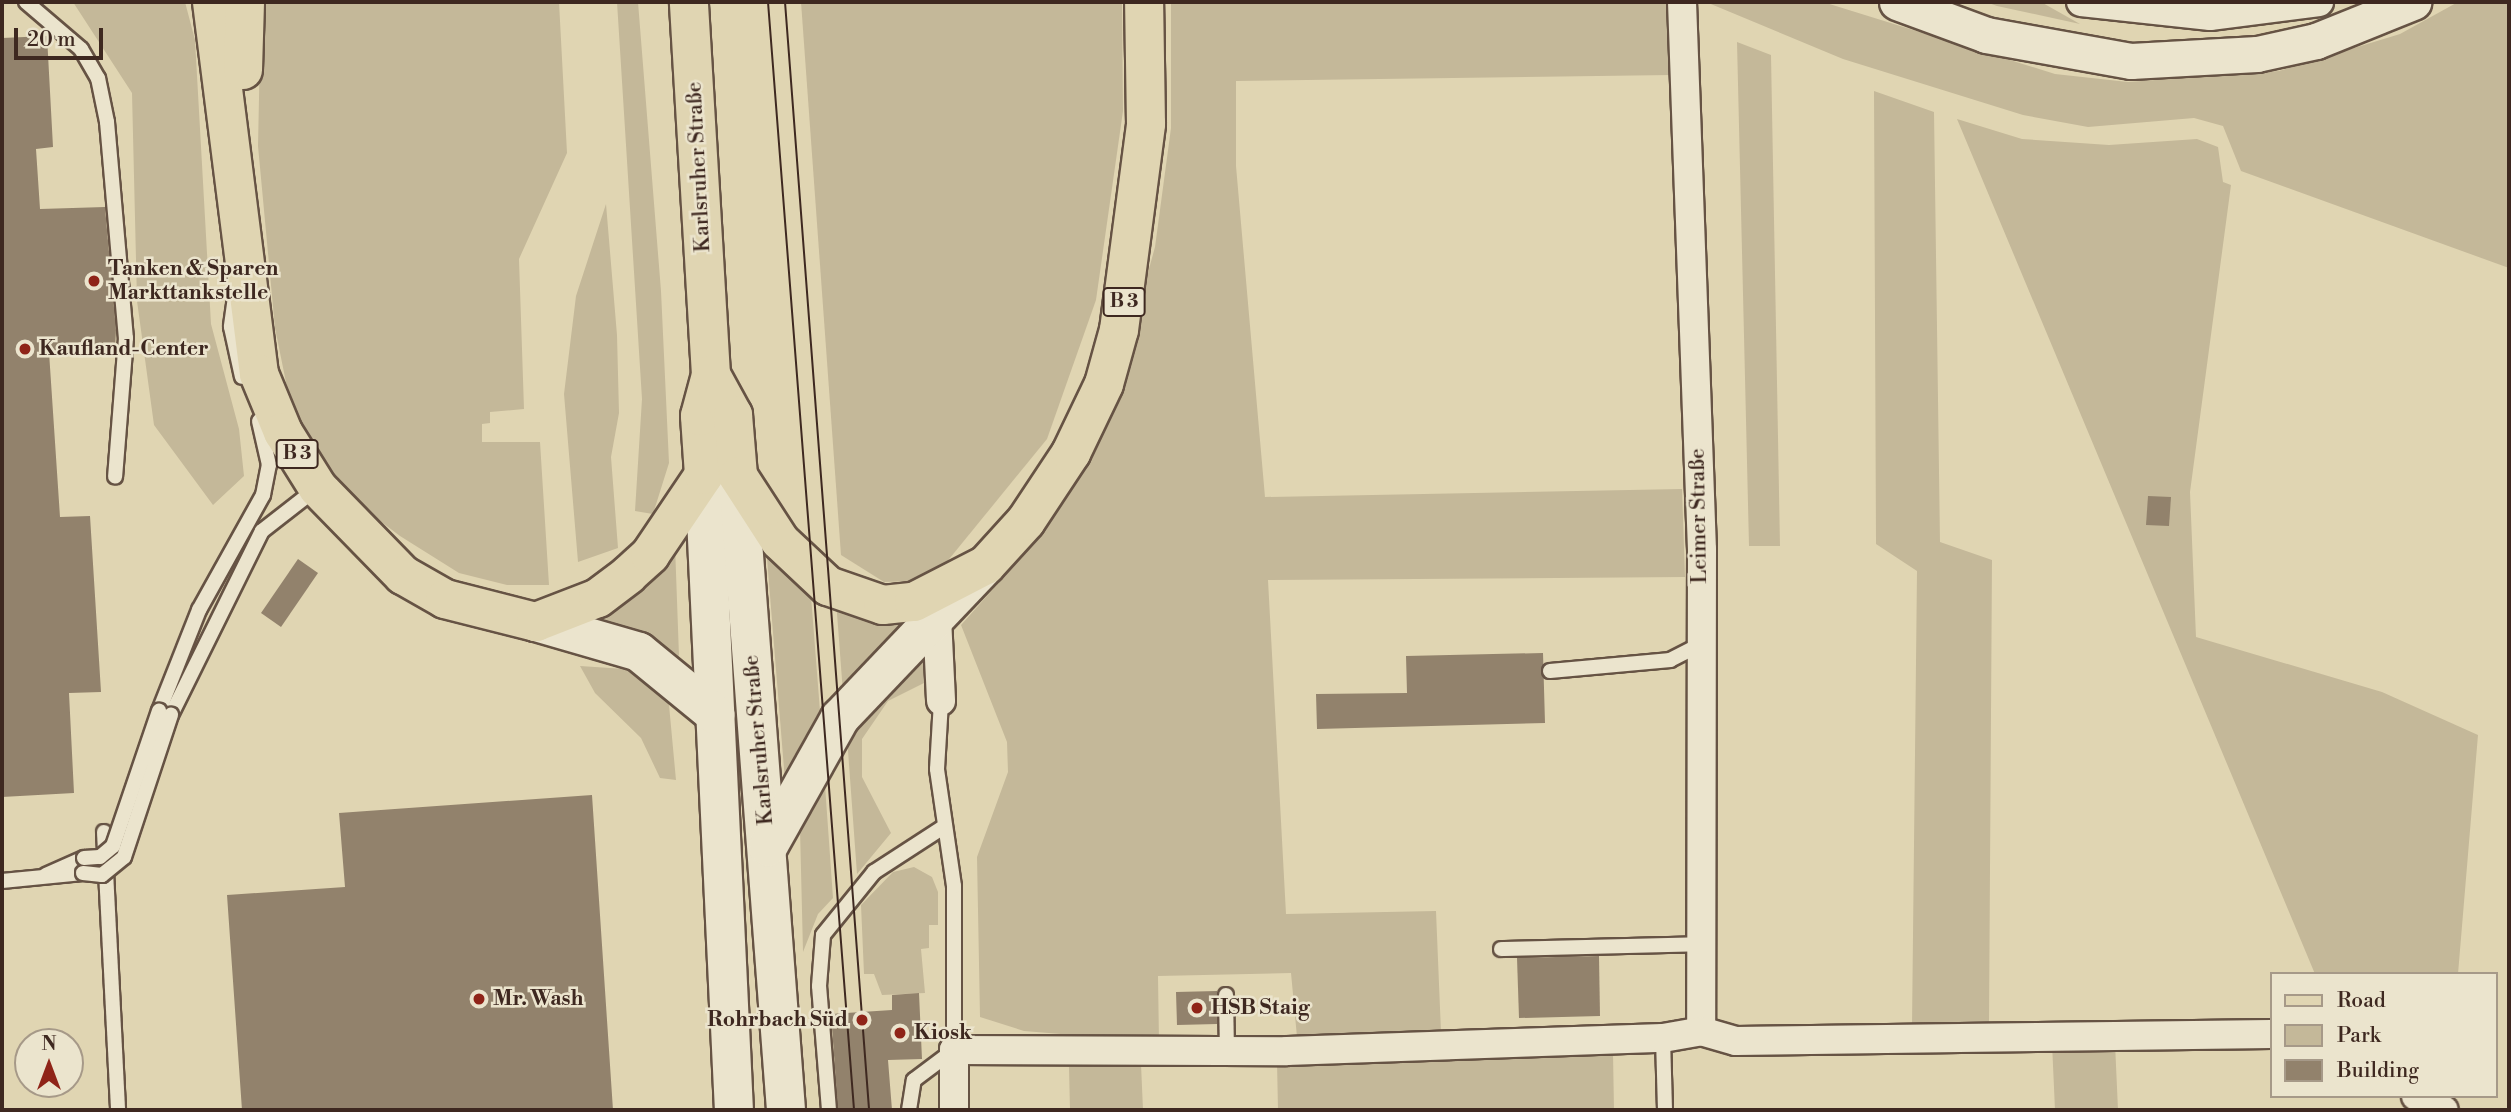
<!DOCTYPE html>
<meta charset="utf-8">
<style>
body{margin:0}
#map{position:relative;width:2511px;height:1112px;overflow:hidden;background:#e0d5b2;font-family:"Libre Bodoni",serif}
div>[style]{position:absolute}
.green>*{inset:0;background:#c4b899}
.building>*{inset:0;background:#92826c}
.roads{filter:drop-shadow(2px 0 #665344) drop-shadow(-2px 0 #665344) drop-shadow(0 2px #665344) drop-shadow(0 -2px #665344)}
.service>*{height:14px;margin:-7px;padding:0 7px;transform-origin:7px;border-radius:7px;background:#ebe4cd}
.minor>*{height:28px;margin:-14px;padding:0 14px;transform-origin:14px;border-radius:14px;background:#ebe4cd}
.tertiary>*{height:35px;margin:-17.5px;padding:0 17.5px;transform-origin:17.5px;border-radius:17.5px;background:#ebe4cd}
.secondary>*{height:38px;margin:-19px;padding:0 19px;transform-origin:19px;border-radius:19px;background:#ebe4cd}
.primary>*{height:38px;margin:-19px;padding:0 19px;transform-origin:19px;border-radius:19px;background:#e0d5b2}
.tram>*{height:2px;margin:-1px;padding:0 1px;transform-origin:1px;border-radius:1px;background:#3e2820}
.bridges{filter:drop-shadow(2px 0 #665344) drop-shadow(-2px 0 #665344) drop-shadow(0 2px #665344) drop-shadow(0 -2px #665344)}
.service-bridge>*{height:14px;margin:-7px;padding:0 7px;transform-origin:7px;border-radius:7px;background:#ebe4cd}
.dots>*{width:19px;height:19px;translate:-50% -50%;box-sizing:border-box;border:4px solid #ebe4cd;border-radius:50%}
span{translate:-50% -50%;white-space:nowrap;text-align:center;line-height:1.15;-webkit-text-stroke:5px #ebe4cd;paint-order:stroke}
.shield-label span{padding:2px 5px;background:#ebe4cd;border:2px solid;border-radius:5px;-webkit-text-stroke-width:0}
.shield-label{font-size:19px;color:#3e2820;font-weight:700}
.street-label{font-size:21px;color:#3e2820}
.poi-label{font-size:21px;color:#3e2820;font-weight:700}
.left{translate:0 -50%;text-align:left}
.right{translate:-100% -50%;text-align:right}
.frame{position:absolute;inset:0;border:4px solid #3e2820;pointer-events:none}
.legend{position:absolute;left:2270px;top:972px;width:228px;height:126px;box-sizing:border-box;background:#ebe4cd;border:2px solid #a69988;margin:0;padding:9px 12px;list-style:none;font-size:21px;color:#3e2820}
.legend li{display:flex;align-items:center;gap:14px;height:35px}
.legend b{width:35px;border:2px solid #a69988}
.north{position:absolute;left:14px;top:1028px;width:70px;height:70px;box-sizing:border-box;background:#ebe4cd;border:2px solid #a69988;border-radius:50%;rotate:0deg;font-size:19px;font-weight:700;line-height:28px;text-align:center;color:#3e2820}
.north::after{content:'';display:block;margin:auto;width:24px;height:32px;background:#8f2418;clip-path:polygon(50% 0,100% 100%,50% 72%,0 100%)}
.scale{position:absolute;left:14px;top:28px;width:89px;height:32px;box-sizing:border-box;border:4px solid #3e2820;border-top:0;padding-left:9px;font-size:21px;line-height:24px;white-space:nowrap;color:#3e2820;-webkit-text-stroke:5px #ebe4cd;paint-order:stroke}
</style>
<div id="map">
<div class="green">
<div style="clip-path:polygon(73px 2px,185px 2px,195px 40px,211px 324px,239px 429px,244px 476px,213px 505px,154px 425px,137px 301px,132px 93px)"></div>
<div style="clip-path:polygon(261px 2px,559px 2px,567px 153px,519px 259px,524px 409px,490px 412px,490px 423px,482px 424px,482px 442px,540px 442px,549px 585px,507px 585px,459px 573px,400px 536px,355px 502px,293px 417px,275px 328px,258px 146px)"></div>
<div style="clip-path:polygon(617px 2px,638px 2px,661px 291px,669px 463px,653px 514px,635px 511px,642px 399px)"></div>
<div style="clip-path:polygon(801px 2px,1122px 2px,1123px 111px,1096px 300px,1047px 439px,941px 569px,913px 581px,884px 582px,841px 555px)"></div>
<div style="clip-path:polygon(1171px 2px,1669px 2px,1671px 75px,1236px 81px,1236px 166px,1265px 497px,1682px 489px,1685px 577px,1268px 580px,1286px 914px,1436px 911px,1441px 1032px,1297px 1037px,1291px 973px,1158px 976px,1159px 1042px,1024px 1031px,980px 1017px,977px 857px,1008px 772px,1007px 742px,961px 625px,1044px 532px,1107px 421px,1155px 247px,1171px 128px)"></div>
<div style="clip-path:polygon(1706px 2px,1823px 2px,2055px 74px,2128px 82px,2279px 71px,2400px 34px,2458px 2px,2509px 2px,2509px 268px,2241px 171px,2223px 126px,2194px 118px,2088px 127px,2023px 115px,1843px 59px)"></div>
<div style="clip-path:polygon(1986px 2px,2041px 2px,2080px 24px,1997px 6px)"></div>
<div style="clip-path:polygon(1737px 42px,1771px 55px,1780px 546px,1749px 546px)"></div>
<div style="clip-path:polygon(1874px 91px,1934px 112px,1940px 542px,1992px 560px,1989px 1025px,1912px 1026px,1917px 571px,1876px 544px)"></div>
<div style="clip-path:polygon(1957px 119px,2022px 139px,2109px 145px,2197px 139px,2218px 147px,2223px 182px,2231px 185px,2190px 492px,2196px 637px,2382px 692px,2478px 735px,2458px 974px,2315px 974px)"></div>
<div style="clip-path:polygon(606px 204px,617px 335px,619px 413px,611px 457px,618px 548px,578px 562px,564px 394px,576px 296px)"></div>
<div style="clip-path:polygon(675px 545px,679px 656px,640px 630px,589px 618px)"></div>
<div style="clip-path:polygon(766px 546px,810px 583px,821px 724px,785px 781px)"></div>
<div style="clip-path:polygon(836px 600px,911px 618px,843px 693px)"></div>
<div style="clip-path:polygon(916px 655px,926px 657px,928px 681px,888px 701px,862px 739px,862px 777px,891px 833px,857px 874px,847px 737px)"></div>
<div style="clip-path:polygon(580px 666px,625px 669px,661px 692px,669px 705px,676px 780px,660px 778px,641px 738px,595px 693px)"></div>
<div style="clip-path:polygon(824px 771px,833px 898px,818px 914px,803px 952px,800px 829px)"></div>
<div style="clip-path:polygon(914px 867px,932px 877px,938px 892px,938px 925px,929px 925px,929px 948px,921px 949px,925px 993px,882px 995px,874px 974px,864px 974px,861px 905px,893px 872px)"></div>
<div style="clip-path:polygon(2052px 1043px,2115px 1043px,2118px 1110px,2055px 1110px)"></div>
<div style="clip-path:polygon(1613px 1053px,1614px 1110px,1278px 1110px,1277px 1062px)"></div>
<div style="clip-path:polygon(1141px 1064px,1143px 1110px,1070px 1110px,1069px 1067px)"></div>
</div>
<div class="building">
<div style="clip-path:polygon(47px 36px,53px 147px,36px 149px,40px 209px,105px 207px,116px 330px,115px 349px,49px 352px,60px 517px,90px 516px,101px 692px,69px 693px,74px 793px,2px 797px,2px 38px)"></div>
<div style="clip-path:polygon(2148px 496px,2171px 497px,2169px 526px,2146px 525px)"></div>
<div style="clip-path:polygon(298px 559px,318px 573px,281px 627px,261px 613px)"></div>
<div style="clip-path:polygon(1543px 653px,1545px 723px,1317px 729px,1316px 694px,1407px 693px,1406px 656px)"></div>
<div style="clip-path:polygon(592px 795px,613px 1110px,242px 1110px,227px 895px,345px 887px,339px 813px)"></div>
<div style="clip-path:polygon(1599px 956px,1600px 1016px,1519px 1018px,1517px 958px)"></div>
<div style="clip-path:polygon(1217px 991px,1217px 1024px,1177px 1025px,1176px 992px)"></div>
<div style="clip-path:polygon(919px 993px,922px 1059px,888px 1060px,892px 1110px,838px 1110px,831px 1014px,892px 1010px,892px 995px)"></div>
</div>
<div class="roads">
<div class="service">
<div style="left:26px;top:2px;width:72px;rotate:40.5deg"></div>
<div style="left:81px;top:49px;width:34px;rotate:60deg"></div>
<div style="left:98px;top:78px;width:45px;rotate:78.4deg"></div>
<div style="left:107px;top:122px;width:217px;rotate:85deg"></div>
<div style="left:126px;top:338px;width:139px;rotate:94.5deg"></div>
<div style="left:235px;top:297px;width:30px;rotate:98deg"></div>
<div style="left:231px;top:327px;width:51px;rotate:77.6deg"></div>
<div style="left:1550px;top:671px;width:121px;rotate:-5.2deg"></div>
<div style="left:1670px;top:660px;width:33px;rotate:-27deg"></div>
<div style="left:159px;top:711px;width:109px;rotate:-68.4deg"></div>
<div style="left:199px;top:610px;width:132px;rotate:-60.9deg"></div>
<div style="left:263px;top:495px;width:31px;rotate:-79deg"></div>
<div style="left:269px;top:465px;width:45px;rotate:-102.8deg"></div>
<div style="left:171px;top:715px;width:205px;rotate:-63.7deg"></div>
<div style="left:262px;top:531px;width:70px;rotate:-38deg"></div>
<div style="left:104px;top:832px;width:278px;rotate:87.1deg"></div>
<div style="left:46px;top:875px;width:42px;rotate:-24.1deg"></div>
<div style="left:2px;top:881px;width:81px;rotate:-5.6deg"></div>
<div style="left:1501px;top:949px;width:201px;rotate:-1.4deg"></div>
<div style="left:1226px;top:995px;width:57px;rotate:89deg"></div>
<div style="left:1663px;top:1038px;width:72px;rotate:88.4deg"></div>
<div style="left:829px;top:1110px;width:124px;rotate:-94.6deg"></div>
<div style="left:819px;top:986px;width:51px;rotate:-85.5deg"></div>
<div style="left:823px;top:935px;width:81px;rotate:-51deg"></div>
<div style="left:874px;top:872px;width:81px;rotate:-32.9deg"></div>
<div style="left:909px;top:1110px;width:30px;rotate:-81deg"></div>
<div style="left:914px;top:1080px;width:50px;rotate:-36.9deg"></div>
<div style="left:954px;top:1050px;width:164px;rotate:-90deg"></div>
<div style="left:954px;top:886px;width:118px;rotate:-98.3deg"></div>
<div style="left:937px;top:769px;width:68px;rotate:-86.6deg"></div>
</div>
<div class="minor">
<div style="left:1682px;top:2px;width:548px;rotate:87.91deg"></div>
<div style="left:1702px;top:550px;width:481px;rotate:90.1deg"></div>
<div style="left:2081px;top:2px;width:130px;rotate:6.2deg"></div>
<div style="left:2210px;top:16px;width:110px;rotate:-7.3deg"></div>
<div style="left:937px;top:618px;width:83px;rotate:87.2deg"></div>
<div style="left:2416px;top:1096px;width:31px;rotate:27deg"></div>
<div style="left:954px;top:1110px;width:60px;rotate:-90deg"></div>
<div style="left:954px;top:1050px;width:333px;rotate:0.2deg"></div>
<div style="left:1287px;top:1051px;width:376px;rotate:-2deg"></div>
<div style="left:1663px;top:1038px;width:39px;rotate:-10deg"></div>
<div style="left:1701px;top:1031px;width:36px;rotate:16deg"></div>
<div style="left:1736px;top:1041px;width:535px;rotate:-0.75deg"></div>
</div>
<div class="tertiary">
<div style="left:1897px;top:2px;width:95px;rotate:20.3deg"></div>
<div style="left:1986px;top:35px;width:147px;rotate:10.2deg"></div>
<div style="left:2131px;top:61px;width:126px;rotate:-3.2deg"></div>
<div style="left:2257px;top:54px;width:60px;rotate:-12.4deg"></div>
<div style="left:2316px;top:41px;width:105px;rotate:-21.9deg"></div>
</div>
<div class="secondary">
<div style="left:704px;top:475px;width:636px;rotate:87.3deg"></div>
<div style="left:738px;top:476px;width:636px;rotate:85.67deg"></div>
<div style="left:536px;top:622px;width:107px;rotate:16.2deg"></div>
<div style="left:639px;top:652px;width:99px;rotate:39.3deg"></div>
<div style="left:768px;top:847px;width:148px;rotate:-60.8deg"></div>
<div style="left:840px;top:718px;width:207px;rotate:-46.4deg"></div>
</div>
<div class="primary">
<div style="left:212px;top:2px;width:375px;rotate:82.8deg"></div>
<div style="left:259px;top:374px;width:63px;rotate:67.5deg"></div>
<div style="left:283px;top:432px;width:66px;rotate:58deg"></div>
<div style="left:318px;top:488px;width:122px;rotate:45.7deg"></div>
<div style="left:403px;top:575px;width:48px;rotate:29.7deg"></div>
<div style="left:445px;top:599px;width:94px;rotate:14.2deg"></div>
<div style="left:536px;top:622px;width:66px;rotate:-21.2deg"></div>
<div style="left:598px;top:598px;width:38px;rotate:-37deg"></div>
<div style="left:628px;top:575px;width:30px;rotate:-42deg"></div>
<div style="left:650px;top:555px;width:97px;rotate:-56deg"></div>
<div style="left:704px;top:475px;width:59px;rotate:-93.9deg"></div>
<div style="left:700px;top:416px;width:42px;rotate:-75deg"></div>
<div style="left:711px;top:375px;width:374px;rotate:-93.4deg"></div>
<div style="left:243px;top:70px;width:68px;rotate:-88.3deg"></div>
<div style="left:711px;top:375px;width:46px;rotate:61.2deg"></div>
<div style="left:733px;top:415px;width:61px;rotate:85.3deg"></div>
<div style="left:738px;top:476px;width:77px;rotate:57.1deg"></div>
<div style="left:780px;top:541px;width:66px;rotate:43.2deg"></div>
<div style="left:828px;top:586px;width:58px;rotate:19.1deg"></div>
<div style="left:883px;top:605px;width:31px;rotate:-6deg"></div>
<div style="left:914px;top:602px;width:81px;rotate:-27.2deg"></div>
<div style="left:986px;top:565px;width:59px;rotate:-47.7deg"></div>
<div style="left:1026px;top:521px;width:82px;rotate:-56.5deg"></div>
<div style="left:1071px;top:453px;width:76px;rotate:-64.4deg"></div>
<div style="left:1104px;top:384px;width:56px;rotate:-74.5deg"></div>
<div style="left:1119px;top:330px;width:208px;rotate:-82.5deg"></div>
<div style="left:1146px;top:124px;width:122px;rotate:-90.9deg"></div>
</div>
</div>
<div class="tram">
<div style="left:768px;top:2px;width:1111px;rotate:85.56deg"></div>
<div style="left:785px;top:2px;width:1111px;rotate:85.66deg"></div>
</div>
<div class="bridges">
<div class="service-bridge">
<div style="left:84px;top:858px;width:16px;rotate:-4deg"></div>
<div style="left:100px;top:857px;width:17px;rotate:-40deg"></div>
<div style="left:113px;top:846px;width:143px;rotate:-71.2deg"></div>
<div style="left:83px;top:873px;width:19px;rotate:6deg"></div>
<div style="left:102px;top:875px;width:28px;rotate:-39deg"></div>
<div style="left:124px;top:857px;width:150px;rotate:-71.7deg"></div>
</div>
</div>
<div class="dots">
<div style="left:94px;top:281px;background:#8f2418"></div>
<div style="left:25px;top:349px;background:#8f2418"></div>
<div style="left:479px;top:999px;background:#8f2418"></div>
<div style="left:1197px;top:1008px;background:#8f2418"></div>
<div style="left:862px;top:1020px;background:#8f2418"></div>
<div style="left:900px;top:1033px;background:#8f2418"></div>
</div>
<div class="shield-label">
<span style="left:1124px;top:302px">B 3</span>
<span style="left:297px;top:454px">B 3</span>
</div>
<div class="street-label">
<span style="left:699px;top:167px;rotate:-93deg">Karlsruher Straße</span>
<span style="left:1699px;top:516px;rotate:-91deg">Leimer Straße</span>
<span style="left:759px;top:740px;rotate:-95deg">Karlsruher Straße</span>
</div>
<div class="poi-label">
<span class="left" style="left:108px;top:281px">Tanken &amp; Sparen<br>Markttankstelle</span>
<span class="left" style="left:39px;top:349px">Kaufland-Center</span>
<span class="left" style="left:493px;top:999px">Mr. Wash</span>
<span class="left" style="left:1211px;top:1008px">HSB Staig</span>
<span class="right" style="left:848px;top:1020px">Rohrbach Süd</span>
<span class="left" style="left:914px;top:1033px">Kiosk</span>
</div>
<div class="frame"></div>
<ul class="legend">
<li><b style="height:9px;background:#e0d5b2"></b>Road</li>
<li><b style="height:19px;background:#c4b899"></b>Park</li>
<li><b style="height:19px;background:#92826c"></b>Building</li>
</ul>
<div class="north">N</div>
<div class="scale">20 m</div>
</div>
